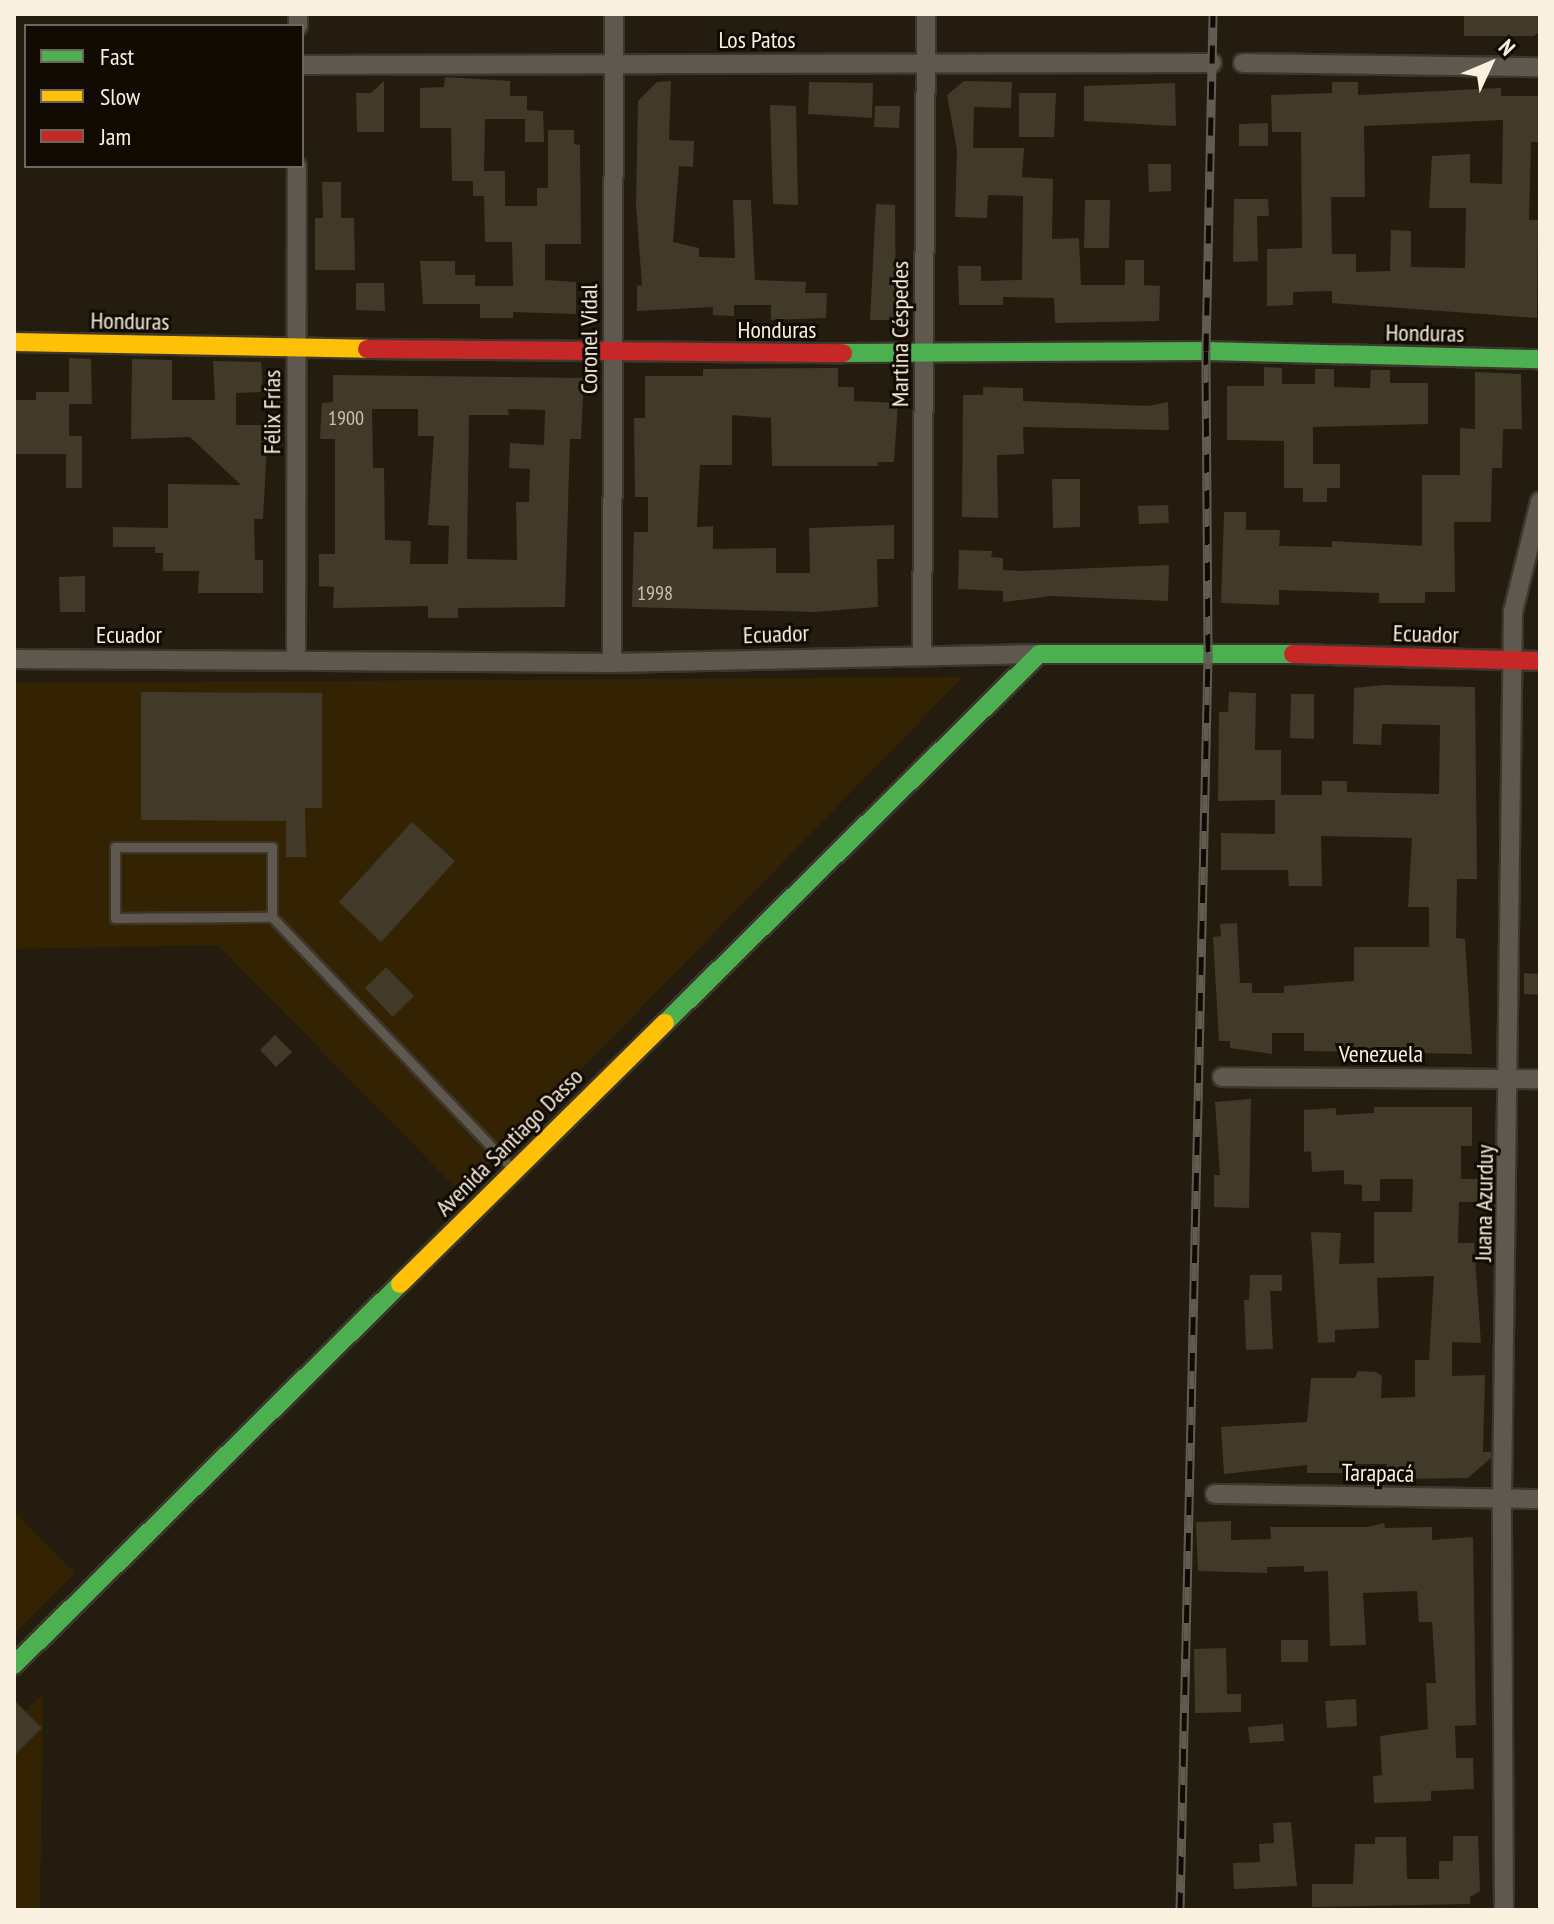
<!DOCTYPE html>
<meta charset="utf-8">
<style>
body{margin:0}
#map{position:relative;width:1554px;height:1924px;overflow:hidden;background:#241c0e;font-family:"PT Sans Narrow",sans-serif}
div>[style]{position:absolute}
.built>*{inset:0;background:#342303}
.building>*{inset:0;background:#423a29}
.roads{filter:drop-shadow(2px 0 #3c362c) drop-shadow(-2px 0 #3c362c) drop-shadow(0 2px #3c362c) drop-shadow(0 -2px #3c362c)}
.lane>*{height:9px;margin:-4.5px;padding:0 4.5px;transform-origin:4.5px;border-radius:4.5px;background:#5f584e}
.street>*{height:18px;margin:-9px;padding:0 9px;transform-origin:9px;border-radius:9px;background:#5f584e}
.fast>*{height:18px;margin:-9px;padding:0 9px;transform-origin:9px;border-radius:9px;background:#4caf50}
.slow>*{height:18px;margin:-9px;padding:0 9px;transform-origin:9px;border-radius:9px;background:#ffc107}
.jam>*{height:18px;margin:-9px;padding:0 9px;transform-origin:9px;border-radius:9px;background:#c62828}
.rail>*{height:9px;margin-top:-4.5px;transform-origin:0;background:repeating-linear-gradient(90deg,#100a02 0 18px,#615c52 0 36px);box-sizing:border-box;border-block:2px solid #615c52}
span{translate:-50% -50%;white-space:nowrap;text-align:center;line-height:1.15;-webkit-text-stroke:6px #100a02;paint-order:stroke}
.number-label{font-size:20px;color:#cbc2b2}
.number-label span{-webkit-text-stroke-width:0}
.street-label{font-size:24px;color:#f9f0e0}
.frame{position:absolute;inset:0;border:16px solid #f9f0e0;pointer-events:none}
.legend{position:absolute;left:24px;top:24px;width:280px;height:144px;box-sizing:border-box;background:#100a02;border:2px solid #6d665b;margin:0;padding:10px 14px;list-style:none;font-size:24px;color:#f9f0e0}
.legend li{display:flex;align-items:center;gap:16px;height:40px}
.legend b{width:40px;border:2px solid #6d665b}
.north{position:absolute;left:1450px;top:24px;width:80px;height:80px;-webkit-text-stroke:6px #100a02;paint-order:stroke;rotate:46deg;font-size:22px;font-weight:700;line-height:32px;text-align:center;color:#f9f0e0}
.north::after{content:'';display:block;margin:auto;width:28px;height:36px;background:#f9f0e0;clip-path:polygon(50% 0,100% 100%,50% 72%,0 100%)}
</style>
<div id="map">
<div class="built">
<div style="clip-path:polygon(963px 677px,461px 1193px,218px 945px,14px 949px,14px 683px)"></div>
<div style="clip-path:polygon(14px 1511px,75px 1573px,14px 1634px)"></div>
<div style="clip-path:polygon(43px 1694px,40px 1910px,14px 1910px,14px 1722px)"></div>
</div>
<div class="building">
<div style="clip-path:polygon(1464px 14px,1540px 14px,1540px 31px,1534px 36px,1464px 36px)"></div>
<div style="clip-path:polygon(445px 77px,510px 81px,510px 96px,527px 96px,527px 110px,543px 111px,544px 142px,525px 142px,525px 119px,485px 119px,484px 171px,505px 171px,505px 206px,537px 206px,537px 188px,548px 188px,548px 130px,574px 130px,574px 144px,580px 145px,581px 244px,545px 244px,545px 280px,576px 282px,576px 314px,513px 312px,513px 318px,480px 318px,480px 304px,423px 304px,420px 261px,455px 261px,455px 275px,475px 275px,475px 286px,513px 286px,512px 242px,485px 242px,484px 196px,473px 196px,473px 181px,452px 181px,451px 128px,420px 128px,420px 88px,444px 87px)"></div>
<div style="clip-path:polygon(384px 81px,384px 132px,357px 132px,356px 93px,371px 93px)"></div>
<div style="clip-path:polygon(671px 81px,669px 140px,694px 141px,693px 167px,679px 166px,673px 242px,699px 248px,699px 257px,735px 258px,733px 200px,751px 200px,755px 280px,806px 282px,805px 293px,827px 293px,826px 318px,771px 320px,771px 305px,734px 305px,734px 316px,713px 315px,713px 307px,637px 311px,637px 285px,642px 286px,636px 204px,638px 101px,657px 82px)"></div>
<div style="clip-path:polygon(964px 81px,1012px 82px,1011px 108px,974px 107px,973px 148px,1024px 148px,1022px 177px,1053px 179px,1052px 239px,1079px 238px,1081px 285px,1125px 285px,1125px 260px,1144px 260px,1144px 285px,1160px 286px,1159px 321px,1055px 323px,1054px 298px,1003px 297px,1003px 305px,959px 305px,958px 266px,981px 266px,981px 281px,1022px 280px,1023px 196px,988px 195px,987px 218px,955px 217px,957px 150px,947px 95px)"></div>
<div style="clip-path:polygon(809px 82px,873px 83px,872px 118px,808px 114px)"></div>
<div style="clip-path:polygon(evenodd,1332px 82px,1358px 82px,1358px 95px,1501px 88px,1501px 96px,1539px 96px,1540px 142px,1531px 142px,1529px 220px,1538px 220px,1537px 318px,1332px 303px,1332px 291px,1293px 292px,1293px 305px,1267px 306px,1267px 249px,1302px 248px,1301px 132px,1272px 132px,1271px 95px,1332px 93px,1332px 82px,1503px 120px,1502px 184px,1470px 183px,1470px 154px,1432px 156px,1429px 208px,1466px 208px,1465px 268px,1411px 267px,1411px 231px,1391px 230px,1390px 271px,1356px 272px,1356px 254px,1332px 254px,1331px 197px,1365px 197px,1364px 126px,1503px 120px)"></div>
<div style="clip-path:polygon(1175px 83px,1176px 126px,1084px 121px,1084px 86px)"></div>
<div style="clip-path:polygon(1019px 93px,1056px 93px,1054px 137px,1019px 137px)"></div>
<div style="clip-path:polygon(770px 105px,796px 106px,798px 205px,773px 204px)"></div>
<div style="clip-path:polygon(875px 106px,900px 106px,899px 128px,874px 127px)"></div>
<div style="clip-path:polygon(1268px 123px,1268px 146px,1239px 146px,1239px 124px)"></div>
<div style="clip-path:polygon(1148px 164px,1171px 164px,1171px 191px,1149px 192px)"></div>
<div style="clip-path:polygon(322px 182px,341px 182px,341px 218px,354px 218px,355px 270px,315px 270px,315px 218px,323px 218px)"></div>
<div style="clip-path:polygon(1234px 199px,1268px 199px,1269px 216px,1257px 216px,1258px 261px,1233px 262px)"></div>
<div style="clip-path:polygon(1085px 200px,1110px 200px,1109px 248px,1084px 248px)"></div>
<div style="clip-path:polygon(876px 204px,895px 205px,896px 320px,870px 320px)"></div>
<div style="clip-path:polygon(356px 283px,384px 283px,385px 311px,356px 310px)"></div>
<div style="clip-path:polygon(69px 358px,91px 359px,92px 404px,69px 404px)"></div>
<div style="clip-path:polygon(132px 359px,172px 360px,172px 400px,215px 400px,213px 361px,261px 362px,263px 392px,236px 393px,236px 425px,268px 425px,263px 519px,254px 519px,255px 560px,263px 560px,263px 593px,198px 593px,199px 571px,163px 571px,163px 553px,155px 553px,155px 547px,113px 547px,113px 527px,168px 528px,168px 484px,241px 485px,190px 437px,131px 439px)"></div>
<div style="clip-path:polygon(1264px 367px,1282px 368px,1282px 384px,1315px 384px,1315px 369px,1334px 369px,1334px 387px,1370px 388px,1371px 370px,1390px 370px,1390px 383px,1428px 383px,1428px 424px,1313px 427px,1313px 464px,1340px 464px,1340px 488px,1327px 488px,1327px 502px,1303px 502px,1303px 488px,1284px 488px,1284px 441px,1227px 440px,1227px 386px,1264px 386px)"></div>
<div style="clip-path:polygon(838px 368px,838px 387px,854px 387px,854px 401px,898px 403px,894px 462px,878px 462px,878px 466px,772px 466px,771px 418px,732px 415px,732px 465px,700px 465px,697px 527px,713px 526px,713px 549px,776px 548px,776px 573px,810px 573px,809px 528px,894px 525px,894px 559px,877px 559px,878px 607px,814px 612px,632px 607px,634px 532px,648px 532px,648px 497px,635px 497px,634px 418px,645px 418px,645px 376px,703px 376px,703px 369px)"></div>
<div style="clip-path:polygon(1475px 372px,1521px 374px,1522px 429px,1503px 429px,1502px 468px,1492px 468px,1491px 522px,1454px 522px,1455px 592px,1425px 592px,1425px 603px,1379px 603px,1379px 593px,1279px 590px,1279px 605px,1221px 603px,1224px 512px,1246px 512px,1246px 530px,1280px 530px,1279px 546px,1332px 547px,1332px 541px,1422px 546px,1422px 475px,1460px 475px,1460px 428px,1475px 429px)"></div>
<div style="clip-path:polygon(evenodd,333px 375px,584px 378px,581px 439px,570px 439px,565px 607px,458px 608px,458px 618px,428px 618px,428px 606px,333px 608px,334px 587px,319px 586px,319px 554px,335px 554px,335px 439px,320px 439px,322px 403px,333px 402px,333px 375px,372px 409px,418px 409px,418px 436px,434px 436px,428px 525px,449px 526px,448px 564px,410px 564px,411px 541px,385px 540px,384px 468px,373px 468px,372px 409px,333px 375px,508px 409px,545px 410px,544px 445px,510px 443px,509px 468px,530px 469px,529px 502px,516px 502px,517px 560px,467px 559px,469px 415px,509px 415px,508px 409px)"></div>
<div style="clip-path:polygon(983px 387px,1023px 388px,1023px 401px,1148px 406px,1168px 402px,1169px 430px,1023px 427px,1024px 454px,997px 455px,998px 518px,962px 517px,963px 395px,983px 395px)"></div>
<div style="clip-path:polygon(36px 392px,69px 392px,69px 436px,82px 436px,82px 488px,66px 488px,66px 454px,14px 454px,14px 400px,36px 400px)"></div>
<div style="clip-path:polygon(1052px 479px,1080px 479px,1080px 527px,1053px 528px)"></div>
<div style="clip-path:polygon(1168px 505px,1169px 523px,1139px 524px,1138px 506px)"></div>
<div style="clip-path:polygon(959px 550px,992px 551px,991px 557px,1003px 558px,1003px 570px,1021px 571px,1169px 565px,1168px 601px,1051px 596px,1003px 602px,1003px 591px,958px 589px)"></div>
<div style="clip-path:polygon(85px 576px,85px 612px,60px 612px,59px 577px)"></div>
<div style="clip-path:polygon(1384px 685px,1475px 687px,1477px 879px,1457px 879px,1456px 938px,1465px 939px,1472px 1054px,1304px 1051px,1304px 1033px,1272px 1033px,1272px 1054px,1230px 1048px,1230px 1041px,1219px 1041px,1213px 937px,1221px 936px,1220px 924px,1237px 923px,1240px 983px,1252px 983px,1252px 993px,1284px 993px,1284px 986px,1354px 981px,1354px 947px,1429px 947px,1429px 907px,1408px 907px,1412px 838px,1321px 836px,1322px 886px,1289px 886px,1288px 870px,1221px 870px,1221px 833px,1275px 834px,1275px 800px,1218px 801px,1219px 712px,1228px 712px,1229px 692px,1256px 693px,1255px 750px,1281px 750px,1281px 795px,1322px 795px,1322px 781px,1347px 781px,1347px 792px,1439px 794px,1440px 725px,1382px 724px,1381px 745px,1353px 744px,1354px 688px)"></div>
<div style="clip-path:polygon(141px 692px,322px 693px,322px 808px,305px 808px,306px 857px,286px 857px,286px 821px,141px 820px)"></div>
<div style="clip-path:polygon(1291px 694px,1314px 694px,1314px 739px,1290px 738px)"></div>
<div style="clip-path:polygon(412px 822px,455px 861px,381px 942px,339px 902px)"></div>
<div style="clip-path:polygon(386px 967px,414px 996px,393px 1017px,365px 988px)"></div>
<div style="clip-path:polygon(1524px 973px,1540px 974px,1540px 995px,1524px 994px)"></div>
<div style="clip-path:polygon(275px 1035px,292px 1052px,276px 1067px,260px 1050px)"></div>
<div style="clip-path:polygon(1251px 1099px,1249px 1208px,1214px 1207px,1214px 1175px,1220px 1175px,1215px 1102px)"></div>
<div style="clip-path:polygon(1374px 1107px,1472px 1107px,1472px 1146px,1461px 1146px,1461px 1179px,1478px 1179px,1478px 1202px,1459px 1202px,1458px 1243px,1474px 1243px,1481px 1343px,1452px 1342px,1452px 1376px,1485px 1375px,1483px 1452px,1491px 1452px,1491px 1458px,1468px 1478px,1395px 1479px,1396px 1472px,1386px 1471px,1387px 1464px,1342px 1464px,1342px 1473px,1307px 1473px,1307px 1465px,1224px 1474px,1221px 1427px,1307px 1422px,1311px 1378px,1355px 1378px,1358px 1371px,1376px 1372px,1382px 1376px,1381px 1398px,1415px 1397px,1415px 1360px,1429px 1360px,1434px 1276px,1377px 1278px,1379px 1328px,1335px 1330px,1335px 1342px,1318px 1343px,1311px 1232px,1341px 1233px,1339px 1264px,1374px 1263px,1374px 1212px,1412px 1212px,1413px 1179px,1380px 1179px,1380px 1201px,1362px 1201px,1362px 1185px,1344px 1184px,1344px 1170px,1312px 1172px,1311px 1151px,1304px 1152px,1304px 1110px,1336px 1108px,1336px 1115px,1374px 1113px)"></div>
<div style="clip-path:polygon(1250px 1275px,1282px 1275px,1282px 1291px,1270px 1291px,1273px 1349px,1246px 1350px,1244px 1300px,1249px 1300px)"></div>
<div style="clip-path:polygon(1231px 1521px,1231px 1540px,1271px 1539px,1270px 1527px,1367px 1527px,1384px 1523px,1385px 1528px,1432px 1527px,1432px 1540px,1473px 1537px,1476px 1725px,1455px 1726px,1456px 1758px,1473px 1758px,1474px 1789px,1431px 1791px,1431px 1801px,1374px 1803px,1373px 1776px,1382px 1775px,1380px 1736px,1428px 1729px,1426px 1683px,1436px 1683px,1432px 1622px,1419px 1622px,1417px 1591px,1363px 1593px,1366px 1645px,1330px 1646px,1328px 1571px,1304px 1572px,1304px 1566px,1267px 1567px,1267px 1573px,1198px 1571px,1196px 1522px)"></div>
<div style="clip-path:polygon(1281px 1640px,1308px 1640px,1308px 1662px,1281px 1662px)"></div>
<div style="clip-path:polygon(1226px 1648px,1227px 1694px,1241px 1694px,1241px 1712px,1195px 1713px,1194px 1649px)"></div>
<div style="clip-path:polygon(1356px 1699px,1357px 1726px,1327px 1728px,1325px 1701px)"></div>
<div style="clip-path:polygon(14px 1700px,42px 1728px,14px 1756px)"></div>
<div style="clip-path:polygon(1283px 1724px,1284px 1741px,1250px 1743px,1248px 1727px)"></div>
<div style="clip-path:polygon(1291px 1822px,1297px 1886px,1234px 1889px,1233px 1863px,1260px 1862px,1259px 1844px,1274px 1843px,1273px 1823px)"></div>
<div style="clip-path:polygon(1453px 1836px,1478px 1836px,1480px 1891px,1470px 1897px,1470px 1904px,1312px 1907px,1312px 1884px,1353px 1884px,1355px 1844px,1375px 1844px,1375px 1837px,1406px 1837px,1407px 1879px,1439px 1879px,1439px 1861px,1453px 1861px)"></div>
</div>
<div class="roads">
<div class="lane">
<div style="left:272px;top:917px;width:70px;rotate:-90deg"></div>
<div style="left:272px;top:847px;width:157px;rotate:180deg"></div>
<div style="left:115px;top:847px;width:71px;rotate:90deg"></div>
<div style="left:115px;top:918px;width:157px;rotate:-0.4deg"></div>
<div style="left:272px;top:917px;width:350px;rotate:46.3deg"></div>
</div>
<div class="street">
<div style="left:298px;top:26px;width:12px;rotate:-90deg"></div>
<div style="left:1243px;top:63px;width:297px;rotate:0.8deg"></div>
<div style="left:302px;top:65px;width:910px;rotate:-0.13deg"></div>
<div style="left:922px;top:654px;width:640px;rotate:-89.64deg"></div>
<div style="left:296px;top:658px;width:492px;rotate:-89.9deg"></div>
<div style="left:14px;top:659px;width:598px;rotate:0.38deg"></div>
<div style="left:612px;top:663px;width:427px;rotate:-1.2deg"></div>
<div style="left:612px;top:663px;width:649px;rotate:-89.82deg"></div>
<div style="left:1222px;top:1077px;width:318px;rotate:0.4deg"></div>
<div style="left:1215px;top:1494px;width:325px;rotate:0.9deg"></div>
<div style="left:1504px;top:1910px;width:411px;rotate:-90.3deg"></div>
<div style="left:1502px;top:1499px;width:887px;rotate:-89.29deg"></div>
<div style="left:1513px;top:612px;width:114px;rotate:-76.3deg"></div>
</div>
<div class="fast">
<div style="left:843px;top:353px;width:363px;rotate:-0.3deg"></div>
<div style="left:1206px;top:351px;width:334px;rotate:1.4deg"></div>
<div style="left:665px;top:1023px;width:525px;rotate:-44.61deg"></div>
<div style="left:1039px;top:654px;width:254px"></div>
<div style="left:14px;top:1665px;width:542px;rotate:-44.63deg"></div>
</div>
<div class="slow">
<div style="left:14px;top:342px;width:353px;rotate:1.1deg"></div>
<div style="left:400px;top:1284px;width:372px;rotate:-44.6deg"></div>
</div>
<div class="jam">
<div style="left:367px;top:349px;width:476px;rotate:0.5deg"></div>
<div style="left:1293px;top:654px;width:247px;rotate:1.6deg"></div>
</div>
</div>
<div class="rail">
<div style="left:1180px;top:1910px;width:1258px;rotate:-88.72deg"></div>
<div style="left:1208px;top:652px;width:301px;rotate:-90.4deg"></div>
<div style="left:1206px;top:351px;width:337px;rotate:-88.8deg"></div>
</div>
<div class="number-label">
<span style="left:346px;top:418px">1900</span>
<span style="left:655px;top:593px">1998</span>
</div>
<div class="street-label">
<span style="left:757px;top:40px">Los Patos</span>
<span style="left:130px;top:321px;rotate:1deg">Honduras</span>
<span style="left:777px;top:330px">Honduras</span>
<span style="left:1425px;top:333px;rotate:1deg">Honduras</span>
<span style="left:900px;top:334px;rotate:-90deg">Martina Céspedes</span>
<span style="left:589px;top:339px;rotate:-90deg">Coronel Vidal</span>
<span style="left:272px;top:412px;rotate:-90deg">Félix Frías</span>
<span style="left:776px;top:634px;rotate:-2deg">Ecuador</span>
<span style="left:1426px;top:634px;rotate:2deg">Ecuador</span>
<span style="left:129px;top:635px">Ecuador</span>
<span style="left:1381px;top:1054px">Venezuela</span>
<span style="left:509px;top:1142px;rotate:-45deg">Avenida Santiago Dasso</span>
<span style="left:1484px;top:1203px;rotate:-89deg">Juana Azurduy</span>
<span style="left:1378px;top:1473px;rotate:1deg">Tarapacá</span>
</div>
<div class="frame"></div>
<ul class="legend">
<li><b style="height:10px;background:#4caf50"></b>Fast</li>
<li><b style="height:10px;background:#ffc107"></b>Slow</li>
<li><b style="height:10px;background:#c62828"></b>Jam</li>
</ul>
<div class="north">N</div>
</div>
